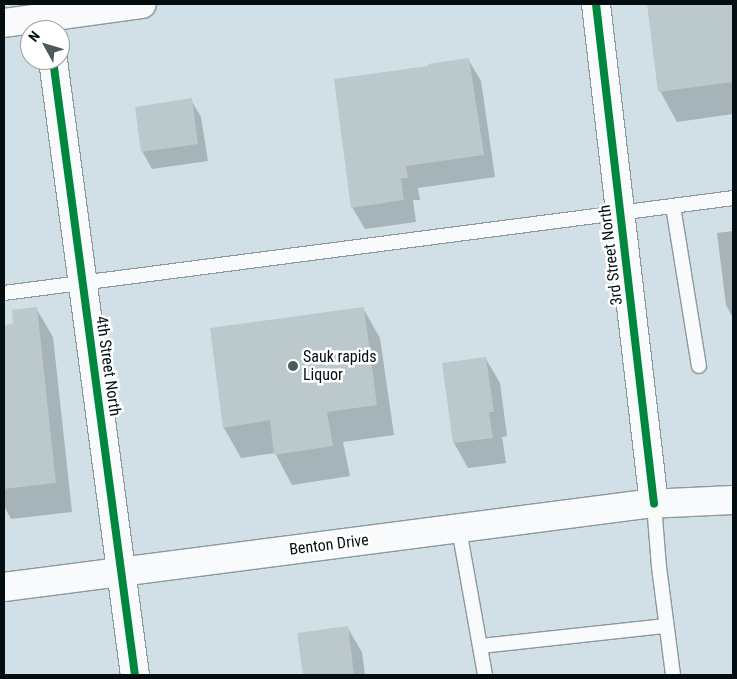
<!DOCTYPE html>
<style>
body{margin:0}
#map{position:relative;width:737px;height:679px;overflow:hidden;background:#d0e0e6;font-family:"Roboto Condensed",sans-serif}
div>[style]{position:absolute}
.shadow>*{inset:0;background:#0003}
.building>*{inset:0;background:#bbc8cc}
.roads{filter:drop-shadow(1px 0 #8c989c) drop-shadow(-1px 0 #8c989c) drop-shadow(0 1px #8c989c) drop-shadow(0 -1px #8c989c)}
.service>*{height:14px;margin:-7px;padding:0 7px;transform-origin:7px;border-radius:7px;background:#f8fafb}
.minor>*{height:28px;margin:-14px;padding:0 14px;transform-origin:14px;border-radius:14px;background:#f8fafb}
.secondary>*{height:28px;margin:-14px;padding:0 14px;transform-origin:14px;border-radius:14px;background:#f8fafb}
.cycleway>*{height:8px;margin:-4px;padding:0 4px;transform-origin:4px;border-radius:4px;background:#00873e}
.dots>*{width:14px;height:14px;translate:-50% -50%;box-sizing:border-box;border:2px solid #fff;border-radius:50%}
span{translate:-50% -50%;white-space:nowrap;text-align:center;line-height:1.15;-webkit-text-stroke:5px #fff;paint-order:stroke}
.street-label{font-size:16px;color:#040e11}
.poi-label{font-size:16px;color:#040e11}
.left{translate:0 -50%;text-align:left}
.frame{position:absolute;inset:0;border:5px solid #040e11;pointer-events:none}
.north{position:absolute;left:20px;top:20px;width:50px;height:50px;box-sizing:border-box;background:#fff;border:1px solid #9b9fa0;border-radius:50%;rotate:309deg;font-size:14px;font-weight:700;line-height:20px;text-align:center;color:#040e11}
.north::after{content:'';display:block;margin:auto;width:18px;height:22px;background:#4b585c;clip-path:polygon(50% 0,100% 100%,50% 72%,0 100%)}
</style>
<div id="map">
<div class="shadow">
<div style="clip-path:polygon(648px 4px,733px 4px,733px 114px,677px 122px,660px 91px)"></div>
<div style="clip-path:polygon(468px 59px,481px 81px,495px 177px,418px 188px,420px 200px,413px 200px,416px 222px,365px 229px,352px 207px,430px 67px)"></div>
<div style="clip-path:polygon(191px 100px,201px 117px,208px 161px,152px 169px,142px 151px)"></div>
<div style="clip-path:polygon(733px 231px,733px 318px,726px 305px,717px 233px)"></div>
<div style="clip-path:polygon(36px 308px,53px 337px,72px 512px,11px 519px,4px 506px,4px 326px,14px 325px)"></div>
<div style="clip-path:polygon(363px 308px,380px 338px,394px 435px,343px 442px,350px 476px,292px 485px,275px 453px,241px 458px,224px 428px)"></div>
<div style="clip-path:polygon(486px 359px,500px 383px,507px 436px,502px 437px,506px 463px,468px 468px,454px 443px,443px 364px)"></div>
<div style="clip-path:polygon(347px 627px,362px 652px,365px 675px,304px 675px,299px 634px)"></div>
</div>
<div class="building">
<div style="clip-path:polygon(647px 4px,733px 4px,733px 82px,658px 92px)"></div>
<div style="clip-path:polygon(469px 58px,484px 155px,406px 166px,408px 178px,401px 178px,404px 200px,351px 208px,334px 79px,428px 66px,428px 64px)"></div>
<div style="clip-path:polygon(192px 98px,198px 144px,141px 152px,135px 107px)"></div>
<div style="clip-path:polygon(37px 307px,56px 483px,4px 489px,4px 325px,13px 324px,12px 310px)"></div>
<div style="clip-path:polygon(364px 307px,377px 405px,327px 412px,333px 446px,274px 455px,270px 420px,223px 428px,210px 328px)"></div>
<div style="clip-path:polygon(486px 357px,494px 412px,489px 412px,493px 438px,453px 443px,442px 363px)"></div>
<div style="clip-path:polygon(348px 626px,354px 675px,303px 675px,297px 633px)"></div>
</div>
<div class="roads">
<div class="service">
<div style="left:673px;top:206px;width:162px;rotate:80.8deg"></div>
<div style="left:4px;top:293px;width:735px;rotate:-7.42deg"></div>
<div style="left:654px;top:504px;width:63px;rotate:85.5deg"></div>
<div style="left:659px;top:567px;width:109px;rotate:82.6deg"></div>
<div style="left:459px;top:529px;width:148px;rotate:79.9deg"></div>
<div style="left:481px;top:646px;width:186px;rotate:-6.2deg"></div>
</div>
<div class="minor">
<div style="left:596px;top:4px;width:503px;rotate:83.38deg"></div>
<div style="left:4px;top:23px;width:139px;rotate:-7.8deg"></div>
<div style="left:53px;top:60px;width:620px;rotate:82.41deg"></div>
</div>
<div class="secondary">
<div style="left:4px;top:587px;width:648px;rotate:-7.36deg"></div>
<div style="left:647px;top:504px;width:86px;rotate:-2.7deg"></div>
</div>
</div>
<div class="cycleway">
<div style="left:596px;top:4px;width:503px;rotate:83.38deg"></div>
<div style="left:53px;top:60px;width:620px;rotate:82.41deg"></div>
</div>
<div class="dots">
<div style="left:293px;top:366px;background:#4b585c"></div>
</div>
<div class="street-label">
<span style="left:611px;top:255px;rotate:-97deg">3rd Street North</span>
<span style="left:108px;top:366px;rotate:82deg">4th Street North</span>
<span style="left:329px;top:545px;rotate:-7deg">Benton Drive</span>
</div>
<div class="poi-label">
<span class="left" style="left:303px;top:366px">Sauk rapids<br>Liquor</span>
</div>
<div class="frame"></div>
<div class="north">N</div>
</div>
